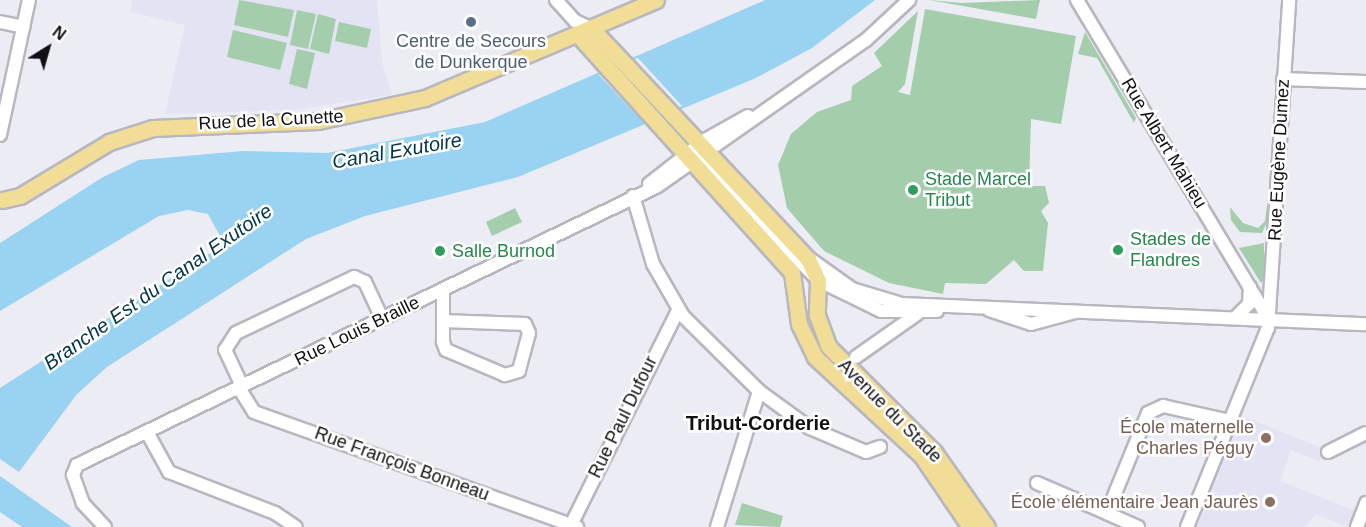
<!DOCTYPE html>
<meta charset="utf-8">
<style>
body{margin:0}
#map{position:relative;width:1366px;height:527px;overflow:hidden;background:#ececf5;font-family:Helvetica,sans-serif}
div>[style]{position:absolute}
.built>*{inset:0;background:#e4e3f4}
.green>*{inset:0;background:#a4cdac}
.water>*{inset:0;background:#9ad3f2}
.pier>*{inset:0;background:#ececf5}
.roads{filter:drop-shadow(2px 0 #b8b7c0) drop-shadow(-2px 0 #b8b7c0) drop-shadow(0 2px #b8b7c0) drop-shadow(0 -2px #b8b7c0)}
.minor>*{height:12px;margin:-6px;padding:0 6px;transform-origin:6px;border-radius:6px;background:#fff}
.major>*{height:15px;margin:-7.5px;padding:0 7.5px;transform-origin:7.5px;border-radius:7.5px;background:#f1dd96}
.dots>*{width:16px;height:16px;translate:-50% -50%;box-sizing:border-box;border:3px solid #fff;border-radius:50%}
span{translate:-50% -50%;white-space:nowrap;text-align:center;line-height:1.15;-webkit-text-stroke:5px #fff;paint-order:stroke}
.service-label{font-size:18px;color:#4e5e75}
.street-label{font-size:18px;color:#111114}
.leisure-label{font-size:18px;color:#27864d}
.left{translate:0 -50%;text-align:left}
.education-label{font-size:18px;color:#785e54}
.right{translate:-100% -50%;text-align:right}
.water-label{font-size:20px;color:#03354a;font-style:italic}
.neighbourhood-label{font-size:20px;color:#111114;font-weight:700}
.north{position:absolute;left:18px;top:18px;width:60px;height:60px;-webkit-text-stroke:4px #fff;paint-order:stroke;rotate:37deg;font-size:16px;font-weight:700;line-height:24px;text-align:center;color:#111114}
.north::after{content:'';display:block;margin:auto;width:21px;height:27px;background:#111114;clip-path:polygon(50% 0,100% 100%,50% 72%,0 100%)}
</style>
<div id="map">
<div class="built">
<div style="clip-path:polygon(132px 0,377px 0,382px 62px,392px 95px,294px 110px,165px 114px,185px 25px,130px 12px)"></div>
<div style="clip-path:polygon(1242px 416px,1324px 449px,1319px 461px,1291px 450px,1280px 481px,1356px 511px,1349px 527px,1316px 515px,1304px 527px,1197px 527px)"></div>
</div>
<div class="green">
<div style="clip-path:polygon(239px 0,294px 10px,288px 37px,234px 25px)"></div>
<div style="clip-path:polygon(929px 0,962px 3px,1040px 0,1036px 19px)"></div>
<div style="clip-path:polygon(925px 9px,1076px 36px,1061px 124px,1031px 119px,1029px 186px,1045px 186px,1049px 203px,1041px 211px,1048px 223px,1043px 271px,1024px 271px,1014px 260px,986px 284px,945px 283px,943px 294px,889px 283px,824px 251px,787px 208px,778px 165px,791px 134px,817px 112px,851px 100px,852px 86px,882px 66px,874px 53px,918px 11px,905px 84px,898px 92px,910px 95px)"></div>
<div style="clip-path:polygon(297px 10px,316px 14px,308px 49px,290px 45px)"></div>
<div style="clip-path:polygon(318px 14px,336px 19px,329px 54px,310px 49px)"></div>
<div style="clip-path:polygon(339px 22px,371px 29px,367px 48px,335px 41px)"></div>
<div style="clip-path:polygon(233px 30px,287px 43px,280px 70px,227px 57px)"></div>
<div style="clip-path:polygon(1085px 32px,1136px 118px,1134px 123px,1097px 58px,1078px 54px)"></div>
<div style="clip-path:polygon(297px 49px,315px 53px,307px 89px,289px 84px)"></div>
<div style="clip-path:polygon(1268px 198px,1267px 222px,1262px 233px,1240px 232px,1231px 220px,1230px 207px,1243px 223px,1258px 228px,1265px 221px)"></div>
<div style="clip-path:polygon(515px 208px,522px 222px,492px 236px,486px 222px)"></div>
<div style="clip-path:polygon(1264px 243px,1264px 280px,1261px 283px,1239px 248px)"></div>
<div style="clip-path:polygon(742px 503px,783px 516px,780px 527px,735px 525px)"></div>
</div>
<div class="water">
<div style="clip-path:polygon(765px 0,875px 0,812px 48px,756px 78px,518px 177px,365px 216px,306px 239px,107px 367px,77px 394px,19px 472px,0 459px,0 388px,210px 253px,221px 238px,208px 214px,188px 210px,159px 216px,0 311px,0 243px,103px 177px,139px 160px,243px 151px,327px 153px,485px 122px)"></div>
<div style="clip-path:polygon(0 476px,72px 527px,22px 527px,0 512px)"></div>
</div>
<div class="pier">
<div style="clip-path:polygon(638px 58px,682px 106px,643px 122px,599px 75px)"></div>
</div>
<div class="roads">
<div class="minor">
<div style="left:556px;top:0;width:28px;rotate:48deg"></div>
<div style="left:575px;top:21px;width:19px;rotate:25deg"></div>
<div style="left:1077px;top:0;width:372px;rotate:59deg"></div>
<div style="left:0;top:22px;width:24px;rotate:12deg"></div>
<div style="left:1283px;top:79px;width:83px;rotate:2.1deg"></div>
<div style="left:0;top:135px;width:138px;rotate:-77.9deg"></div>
<div style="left:697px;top:156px;width:173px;rotate:45.7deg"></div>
<div style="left:818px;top:280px;width:70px;rotate:26.2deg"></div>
<div style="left:881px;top:311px;width:56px"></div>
<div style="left:649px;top:184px;width:71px;rotate:-38.2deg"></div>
<div style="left:705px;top:140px;width:49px;rotate:-29.2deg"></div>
<div style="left:633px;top:196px;width:71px;rotate:73.6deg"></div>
<div style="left:653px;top:264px;width:60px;rotate:60deg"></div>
<div style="left:683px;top:316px;width:107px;rotate:44.6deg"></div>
<div style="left:759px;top:391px;width:63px;rotate:36deg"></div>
<div style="left:810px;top:428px;width:61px;rotate:23.2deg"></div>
<div style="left:866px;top:452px;width:15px;rotate:-20deg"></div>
<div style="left:810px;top:259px;width:52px;rotate:35.5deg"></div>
<div style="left:852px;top:289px;width:52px;rotate:16.7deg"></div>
<div style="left:902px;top:304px;width:464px;rotate:2.5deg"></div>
<div style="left:989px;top:310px;width:44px;rotate:18.4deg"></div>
<div style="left:1031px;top:324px;width:46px;rotate:-15.3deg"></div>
<div style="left:1235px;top:318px;width:20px;rotate:-45deg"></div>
<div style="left:1249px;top:304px;width:17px;rotate:-87deg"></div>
<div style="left:443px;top:321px;width:82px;rotate:2.1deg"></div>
<div style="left:525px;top:324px;width:10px;rotate:66deg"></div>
<div style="left:529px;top:333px;width:39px;rotate:105deg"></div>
<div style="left:519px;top:371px;width:15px;rotate:164deg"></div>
<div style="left:505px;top:375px;width:64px;rotate:-157deg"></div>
<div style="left:446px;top:350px;width:9px;rotate:-111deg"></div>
<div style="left:443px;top:342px;width:52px;rotate:-90deg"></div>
<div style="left:856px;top:357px;width:75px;rotate:-35.2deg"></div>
<div style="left:242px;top:386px;width:40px;rotate:-115deg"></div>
<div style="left:225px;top:350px;width:20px;rotate:-57deg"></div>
<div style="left:236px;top:333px;width:131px;rotate:-25.4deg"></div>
<div style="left:354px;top:277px;width:12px;rotate:24deg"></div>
<div style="left:365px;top:282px;width:40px;rotate:65deg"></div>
<div style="left:239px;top:388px;width:28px;rotate:58deg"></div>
<div style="left:254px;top:412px;width:343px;rotate:19.6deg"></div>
<div style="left:147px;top:432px;width:46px;rotate:61.2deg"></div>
<div style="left:169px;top:472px;width:114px;rotate:21.1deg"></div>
<div style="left:275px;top:513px;width:25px;rotate:34deg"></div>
<div style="left:1328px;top:452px;width:42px;rotate:-26.6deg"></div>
<div style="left:1037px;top:483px;width:76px;rotate:23.2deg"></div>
<div style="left:571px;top:525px;width:240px;rotate:-63.5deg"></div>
<div style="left:105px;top:527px;width:33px;rotate:-133deg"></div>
<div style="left:83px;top:503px;width:30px;rotate:-110deg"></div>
<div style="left:73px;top:475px;width:11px;rotate:-68deg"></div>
<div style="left:77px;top:465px;width:642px;rotate:-25.65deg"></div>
<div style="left:656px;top:187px;width:256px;rotate:-35deg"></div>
<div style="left:866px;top:40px;width:59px;rotate:-42.9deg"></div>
<div style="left:717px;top:527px;width:142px;rotate:-72.8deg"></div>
<div style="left:1138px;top:527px;width:34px;rotate:-156deg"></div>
<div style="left:1107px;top:513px;width:108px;rotate:-67.7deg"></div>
<div style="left:1148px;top:413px;width:17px;rotate:-25deg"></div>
<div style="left:1163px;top:406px;width:69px;rotate:12.6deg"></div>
<div style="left:1187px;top:527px;width:215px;rotate:-67.9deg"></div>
<div style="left:1268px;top:328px;width:329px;rotate:-86.3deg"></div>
<div style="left:1357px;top:527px;width:26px;rotate:-69deg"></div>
</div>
<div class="major">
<div style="left:592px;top:29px;width:316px;rotate:46.8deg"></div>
<div style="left:808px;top:259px;width:23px;rotate:65deg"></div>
<div style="left:818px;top:280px;width:35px;rotate:92deg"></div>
<div style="left:817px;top:315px;width:33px;rotate:70deg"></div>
<div style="left:828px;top:346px;width:150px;rotate:45deg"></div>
<div style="left:934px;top:452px;width:92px;rotate:54.8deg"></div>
<div style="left:578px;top:35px;width:320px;rotate:48deg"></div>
<div style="left:792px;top:273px;width:51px;rotate:82.2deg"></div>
<div style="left:799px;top:324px;width:37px;rotate:64deg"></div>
<div style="left:815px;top:357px;width:144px;rotate:42.8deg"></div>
<div style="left:921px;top:455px;width:87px;rotate:55.8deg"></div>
<div style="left:2px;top:200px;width:18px;rotate:-13deg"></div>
<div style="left:20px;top:196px;width:104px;rotate:-31.2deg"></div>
<div style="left:109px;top:142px;width:46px;rotate:-17.7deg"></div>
<div style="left:153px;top:128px;width:165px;rotate:-2.4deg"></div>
<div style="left:318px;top:121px;width:109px;rotate:-12.1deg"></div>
<div style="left:425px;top:98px;width:251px;rotate:-23deg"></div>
</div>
</div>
<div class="dots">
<div style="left:471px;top:22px;background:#5c6f8a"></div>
<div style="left:913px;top:190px;background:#2e9e5b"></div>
<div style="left:1118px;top:250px;background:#2e9e5b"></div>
<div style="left:440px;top:251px;background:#2e9e5b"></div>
<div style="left:1266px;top:438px;background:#8d6e63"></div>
<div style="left:1270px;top:502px;background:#8d6e63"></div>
</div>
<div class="service-label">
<span style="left:471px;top:52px">Centre de Secours<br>de Dunkerque</span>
</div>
<div class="street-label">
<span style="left:271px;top:120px;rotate:-3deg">Rue de la Cunette</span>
<span style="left:1164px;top:143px;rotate:59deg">Rue Albert Mahieu</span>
<span style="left:1279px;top:160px;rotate:-87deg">Rue Eugène Dumez</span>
<span style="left:357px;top:331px;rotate:-26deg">Rue Louis Braille</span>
<span style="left:890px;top:411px;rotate:45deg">Avenue du Stade</span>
<span style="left:623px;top:417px;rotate:-64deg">Rue Paul Dufour</span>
<span style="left:402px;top:464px;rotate:20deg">Rue François Bonneau</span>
</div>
<div class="leisure-label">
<span class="left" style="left:925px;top:190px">Stade Marcel<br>Tribut</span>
<span class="left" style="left:1130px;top:250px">Stades de<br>Flandres</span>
<span class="left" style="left:452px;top:251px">Salle Burnod</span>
</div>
<div class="education-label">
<span class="right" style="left:1254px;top:438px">École maternelle<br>Charles Péguy</span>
<span class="right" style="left:1258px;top:502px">École élémentaire Jean Jaurès</span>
</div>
<div class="water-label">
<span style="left:397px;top:151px;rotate:-10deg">Canal Exutoire</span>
<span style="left:158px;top:287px;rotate:-35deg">Branche Est du Canal Exutoire</span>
</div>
<div class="neighbourhood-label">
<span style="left:758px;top:423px">Tribut-Corderie</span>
</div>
<div class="north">N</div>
</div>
